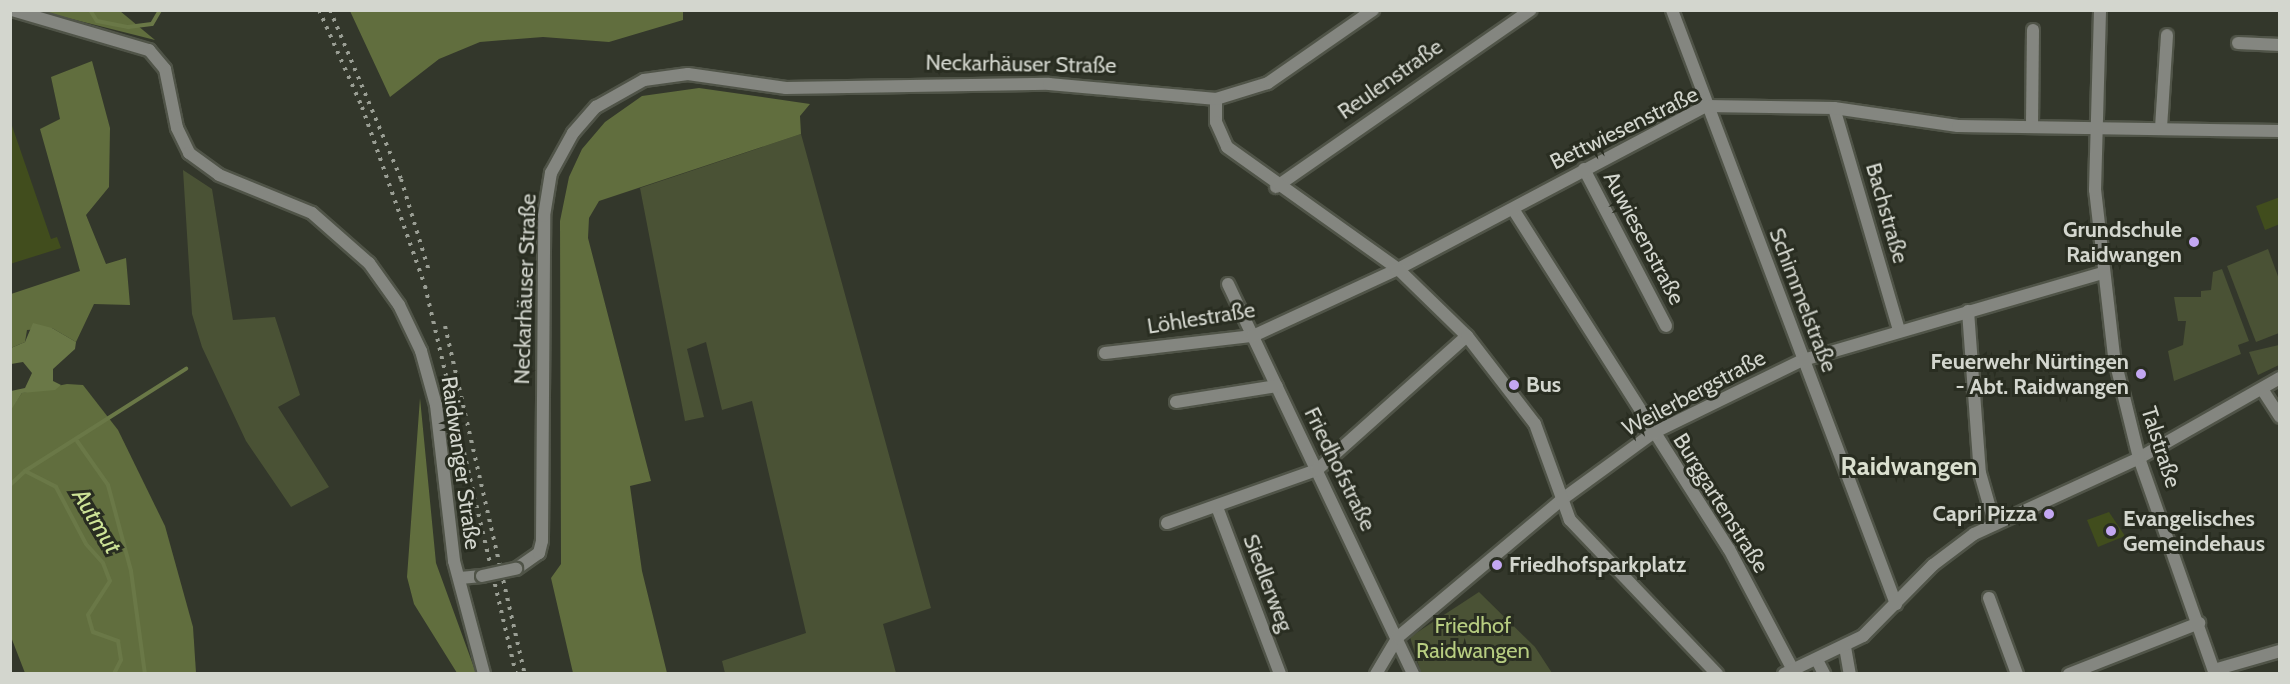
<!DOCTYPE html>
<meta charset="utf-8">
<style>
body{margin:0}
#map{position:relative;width:2290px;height:684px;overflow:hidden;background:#33372b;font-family:Cabin,sans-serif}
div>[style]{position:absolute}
.green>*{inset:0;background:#4a5235}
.forest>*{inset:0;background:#616e3e}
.water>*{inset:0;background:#6a7847}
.stream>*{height:4px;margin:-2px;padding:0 2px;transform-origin:2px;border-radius:2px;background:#6a7847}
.building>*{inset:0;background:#414d1d}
.roads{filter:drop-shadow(2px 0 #505448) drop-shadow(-2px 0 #505448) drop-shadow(0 2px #505448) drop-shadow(0 -2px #505448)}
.minor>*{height:12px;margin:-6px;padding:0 6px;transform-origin:6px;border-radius:6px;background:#848680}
.tertiary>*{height:12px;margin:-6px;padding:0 6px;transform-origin:6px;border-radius:6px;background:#848680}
.rail>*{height:4px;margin-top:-2px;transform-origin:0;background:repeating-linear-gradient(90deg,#9a9e94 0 3px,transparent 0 9px)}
.bridges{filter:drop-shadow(2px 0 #505448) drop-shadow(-2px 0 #505448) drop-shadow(0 2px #505448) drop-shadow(0 -2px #505448)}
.tertiary-bridge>*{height:12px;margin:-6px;padding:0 6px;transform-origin:6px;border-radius:6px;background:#848680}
.dots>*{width:16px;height:16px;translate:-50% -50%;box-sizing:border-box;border:3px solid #292d21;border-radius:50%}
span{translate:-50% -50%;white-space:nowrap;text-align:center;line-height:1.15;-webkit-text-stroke:6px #292d21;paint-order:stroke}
.street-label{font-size:22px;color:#d3d6ce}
.poi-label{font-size:22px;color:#d3d6ce;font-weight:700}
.right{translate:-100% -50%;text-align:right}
.left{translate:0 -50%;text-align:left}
.park-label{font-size:22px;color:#b7cd81}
.water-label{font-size:24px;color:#cde397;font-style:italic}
.quarter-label{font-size:26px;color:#dbe0d0;font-weight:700}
.frame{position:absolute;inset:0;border:12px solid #d3d6ce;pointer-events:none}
</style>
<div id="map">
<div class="green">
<div style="clip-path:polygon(801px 134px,931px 608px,883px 624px,896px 673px,725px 673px,722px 661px,806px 633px,752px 401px,722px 410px,706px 342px,687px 349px,704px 417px,685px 421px,640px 188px)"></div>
<div style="clip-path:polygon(183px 170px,212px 189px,233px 320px,275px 317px,300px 395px,278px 407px,329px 487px,291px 507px,246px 441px,202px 347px,192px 314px)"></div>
<div style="clip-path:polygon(2268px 249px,2279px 279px,2279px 333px,2256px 342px,2227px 266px)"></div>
<div style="clip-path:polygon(2222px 269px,2249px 341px,2238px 345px,2241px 354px,2174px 381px,2168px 351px,2183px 345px,2186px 321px,2178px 321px,2174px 297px,2201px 297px,2201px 291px,2211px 290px,2213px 272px)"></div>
<div style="clip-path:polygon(2279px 345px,2279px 365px,2258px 375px,2249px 352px)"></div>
<div style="clip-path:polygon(1479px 592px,1535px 647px,1552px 673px,1421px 673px,1410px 637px)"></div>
</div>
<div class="forest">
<div style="clip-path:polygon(40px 11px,120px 11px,155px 40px)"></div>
<div style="clip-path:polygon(350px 11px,683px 10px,683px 20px,609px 42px,543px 37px,480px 42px,439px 59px,390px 97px)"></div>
<div style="clip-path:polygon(92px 61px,110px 128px,109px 187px,86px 215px,106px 264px,126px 258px,130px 305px,94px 304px,76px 342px,52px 328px,27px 330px,25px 342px,11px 348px,11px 294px,80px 271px,40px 129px,60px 119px,51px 77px)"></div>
<div style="clip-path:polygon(699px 88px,810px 104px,800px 116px,801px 134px,599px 201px,589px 218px,588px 238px,651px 481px,630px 486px,642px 571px,667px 673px,573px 673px,551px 578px,561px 564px,560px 221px,569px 177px,582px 149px,605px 122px,642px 96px)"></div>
<div style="clip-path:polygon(67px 384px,83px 385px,118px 430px,165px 526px,193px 627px,196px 673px,25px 673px,11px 637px,10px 410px,22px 393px)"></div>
<div style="clip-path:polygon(420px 398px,436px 563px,476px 673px,457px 673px,414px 604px,407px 577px)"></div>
</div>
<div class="water">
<div style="clip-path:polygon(33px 323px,52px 328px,76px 342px,75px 349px,53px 369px,53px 381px,61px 385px,55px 390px,22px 393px,11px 410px,11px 391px,25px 388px,32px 373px,23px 362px,11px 364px,11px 348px,25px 342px)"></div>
</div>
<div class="stream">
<div style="left:90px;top:10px;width:13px;rotate:58deg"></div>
<div style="left:97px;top:21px;width:32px;rotate:11deg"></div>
<div style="left:128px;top:27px;width:24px;rotate:-7deg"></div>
<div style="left:152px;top:24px;width:16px;rotate:-60deg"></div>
<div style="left:77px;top:441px;width:54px;rotate:54.8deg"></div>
<div style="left:108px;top:485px;width:89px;rotate:75deg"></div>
<div style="left:131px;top:571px;width:104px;rotate:82.3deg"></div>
<div style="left:25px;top:471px;width:191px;rotate:-32.4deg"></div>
<div style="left:10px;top:485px;width:21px;rotate:-43deg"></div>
<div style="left:25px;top:471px;width:35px;rotate:27deg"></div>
<div style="left:56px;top:487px;width:64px;rotate:62.2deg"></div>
<div style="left:86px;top:544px;width:25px;rotate:48deg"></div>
<div style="left:103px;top:563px;width:19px;rotate:69deg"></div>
<div style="left:110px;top:581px;width:40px;rotate:122.9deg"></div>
<div style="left:88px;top:615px;width:18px;rotate:74deg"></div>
<div style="left:93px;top:632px;width:27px;rotate:20deg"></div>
<div style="left:118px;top:641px;width:19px;rotate:81deg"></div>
<div style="left:121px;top:660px;width:16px;rotate:117deg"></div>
</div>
<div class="building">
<div style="clip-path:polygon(10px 120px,51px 239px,57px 237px,61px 248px,10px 264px)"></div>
<div style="clip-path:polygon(2280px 197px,2280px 224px,2265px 230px,2256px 206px)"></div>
<div style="clip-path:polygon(2109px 512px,2125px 536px,2098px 547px,2087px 520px)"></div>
</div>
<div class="roads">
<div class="minor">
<div style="left:1672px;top:10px;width:635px;rotate:69.34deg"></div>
<div style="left:2238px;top:43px;width:42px;rotate:2.7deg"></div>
<div style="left:1834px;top:108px;width:232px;rotate:73.7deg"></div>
<div style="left:2032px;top:125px;width:95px;rotate:-89.4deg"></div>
<div style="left:2161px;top:128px;width:93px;rotate:-86.3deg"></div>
<div style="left:1584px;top:169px;width:177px;rotate:62.4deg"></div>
<div style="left:1276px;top:187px;width:310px;rotate:-34.8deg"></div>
<div style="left:1513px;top:209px;width:403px;rotate:57.6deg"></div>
<div style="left:1729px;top:549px;width:137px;rotate:62.1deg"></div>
<div style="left:1228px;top:284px;width:432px;rotate:64.6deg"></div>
<div style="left:1968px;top:311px;width:162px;rotate:85.8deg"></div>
<div style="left:1980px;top:473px;width:51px;rotate:74.1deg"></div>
<div style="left:1105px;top:353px;width:149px;rotate:-6.6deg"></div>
<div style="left:1253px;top:336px;width:160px;rotate:-24.8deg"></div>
<div style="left:1398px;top:269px;width:348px;rotate:-27.9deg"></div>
<div style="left:1706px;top:106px;width:128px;rotate:0.9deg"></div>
<div style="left:1834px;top:108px;width:125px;rotate:8.3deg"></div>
<div style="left:1958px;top:126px;width:322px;rotate:0.9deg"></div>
<div style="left:2262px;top:389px;width:33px;rotate:57deg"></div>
<div style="left:1176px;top:402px;width:102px;rotate:-9deg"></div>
<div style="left:1217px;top:507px;width:178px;rotate:69.3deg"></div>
<div style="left:1167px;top:523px;width:159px;rotate:-19.5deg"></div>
<div style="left:1317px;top:470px;width:201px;rotate:-41.8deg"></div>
<div style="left:1989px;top:598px;width:81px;rotate:69.8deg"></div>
<div style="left:1845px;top:647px;width:27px;rotate:80deg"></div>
<div style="left:1817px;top:660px;width:16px;rotate:63deg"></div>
<div style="left:2214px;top:670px;width:69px;rotate:-16.1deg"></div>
<div style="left:1376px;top:674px;width:43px;rotate:-59.3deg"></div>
<div style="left:1398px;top:637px;width:213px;rotate:-40deg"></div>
<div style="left:1561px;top:500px;width:114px;rotate:-36.1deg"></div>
<div style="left:1653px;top:433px;width:167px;rotate:-26deg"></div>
<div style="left:1803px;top:360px;width:312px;rotate:-16.2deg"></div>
<div style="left:2069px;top:674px;width:140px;rotate:-21.4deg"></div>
<div style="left:2215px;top:674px;width:229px;rotate:-109.4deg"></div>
<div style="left:2139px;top:458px;width:162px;rotate:-29.6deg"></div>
</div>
<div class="tertiary">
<div style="left:12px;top:10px;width:143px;rotate:16.3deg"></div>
<div style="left:149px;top:50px;width:25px;rotate:50deg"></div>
<div style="left:165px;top:69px;width:60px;rotate:78.5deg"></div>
<div style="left:177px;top:128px;width:28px;rotate:64deg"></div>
<div style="left:189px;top:153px;width:37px;rotate:36deg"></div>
<div style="left:219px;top:175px;width:100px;rotate:22.2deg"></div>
<div style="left:312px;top:213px;width:76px;rotate:41.3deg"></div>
<div style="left:369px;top:263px;width:52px;rotate:54.5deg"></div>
<div style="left:399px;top:305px;width:51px;rotate:64.4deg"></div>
<div style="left:421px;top:351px;width:56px;rotate:74.5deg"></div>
<div style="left:436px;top:405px;width:157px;rotate:83.4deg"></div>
<div style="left:454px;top:561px;width:117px;rotate:75.1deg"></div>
<div style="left:1216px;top:99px;width:23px;rotate:90deg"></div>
<div style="left:1216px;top:122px;width:27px;rotate:66deg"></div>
<div style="left:1227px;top:147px;width:210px;rotate:35.5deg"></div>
<div style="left:1398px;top:269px;width:96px;rotate:44.2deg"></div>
<div style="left:1467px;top:336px;width:111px;rotate:52.3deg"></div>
<div style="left:1535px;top:424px;width:102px;rotate:70deg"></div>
<div style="left:1570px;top:520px;width:213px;rotate:46.3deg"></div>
<div style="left:516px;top:569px;width:28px;rotate:-35deg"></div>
<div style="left:539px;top:553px;width:12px;rotate:-76deg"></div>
<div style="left:542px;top:541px;width:325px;rotate:-89.6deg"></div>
<div style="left:544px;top:216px;width:44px;rotate:-80.8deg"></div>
<div style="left:551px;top:173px;width:46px;rotate:-61.2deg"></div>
<div style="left:573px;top:133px;width:35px;rotate:-49deg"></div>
<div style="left:596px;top:107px;width:55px;rotate:-29.4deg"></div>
<div style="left:644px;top:80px;width:44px;rotate:-7.8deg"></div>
<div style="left:688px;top:74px;width:99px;rotate:8.1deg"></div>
<div style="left:786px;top:88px;width:263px;rotate:-0.9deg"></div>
<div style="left:1049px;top:84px;width:168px;rotate:5.1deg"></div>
<div style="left:1216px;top:99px;width:54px;rotate:-17.1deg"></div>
<div style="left:1268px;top:83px;width:128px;rotate:-34.8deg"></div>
<div style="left:460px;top:578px;width:22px;rotate:-5deg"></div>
<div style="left:1784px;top:674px;width:88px;rotate:-25.7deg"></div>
<div style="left:1863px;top:636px;width:100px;rotate:-45.4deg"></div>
<div style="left:1933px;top:565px;width:51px;rotate:-37.1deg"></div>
<div style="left:1974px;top:534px;width:182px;rotate:-24.7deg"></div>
<div style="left:2139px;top:458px;width:105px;rotate:-103.8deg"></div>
<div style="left:2114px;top:356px;width:167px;rotate:-96.5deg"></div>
<div style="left:2095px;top:190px;width:180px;rotate:-88.4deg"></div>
</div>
</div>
<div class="rail">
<div style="left:319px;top:10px;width:106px;rotate:66.1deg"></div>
<div style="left:362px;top:107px;width:190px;rotate:70.6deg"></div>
<div style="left:425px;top:286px;width:399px;rotate:76.8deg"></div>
<div style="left:330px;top:10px;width:183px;rotate:67.2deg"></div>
<div style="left:401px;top:179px;width:96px;rotate:73.1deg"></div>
<div style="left:445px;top:326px;width:357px;rotate:77.1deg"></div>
</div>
<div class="bridges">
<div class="tertiary-bridge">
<div style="left:482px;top:576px;width:35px;rotate:-12deg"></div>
</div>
</div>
<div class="dots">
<div style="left:2194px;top:242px;background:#c3a7f2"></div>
<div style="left:2141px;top:374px;background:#c3a7f2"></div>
<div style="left:1514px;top:385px;background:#c3a7f2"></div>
<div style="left:2049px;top:514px;background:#c3a7f2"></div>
<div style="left:2111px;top:531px;background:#c3a7f2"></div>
<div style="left:1497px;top:565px;background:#c3a7f2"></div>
</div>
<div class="street-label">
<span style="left:1021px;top:64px;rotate:1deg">Neckarhäuser Straße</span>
<span style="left:1390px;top:79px;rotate:-35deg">Reulenstraße</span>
<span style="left:1624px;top:128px;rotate:-26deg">Bettwiesenstraße</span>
<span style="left:1887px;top:213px;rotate:74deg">Bachstraße</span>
<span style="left:1644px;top:238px;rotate:62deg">Auwiesenstraße</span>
<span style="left:525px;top:289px;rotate:-88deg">Neckarhäuser Straße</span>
<span style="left:1803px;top:300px;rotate:69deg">Schimmelstraße</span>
<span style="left:1201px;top:318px;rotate:-9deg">Löhlestraße</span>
<span style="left:1694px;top:393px;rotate:-28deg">Weilerbergstraße</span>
<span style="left:2161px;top:447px;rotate:72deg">Talstraße</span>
<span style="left:461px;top:463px;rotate:82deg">Raidwanger Straße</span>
<span style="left:1340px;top:469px;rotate:64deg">Friedhofstraße</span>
<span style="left:1721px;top:503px;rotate:58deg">Burggartenstraße</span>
<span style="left:1268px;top:583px;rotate:69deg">Siedlerweg</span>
</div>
<div class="poi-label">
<span class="right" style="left:2182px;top:242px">Grundschule<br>Raidwangen</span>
<span class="right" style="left:2129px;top:374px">Feuerwehr Nürtingen<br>- Abt. Raidwangen</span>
<span class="left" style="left:1526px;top:385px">Bus</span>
<span class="right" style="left:2037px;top:514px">Capri Pizza</span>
<span class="left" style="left:2123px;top:531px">Evangelisches<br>Gemeindehaus</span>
<span class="left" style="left:1509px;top:565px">Friedhofsparkplatz</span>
</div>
<div class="park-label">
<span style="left:1473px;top:638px">Friedhof<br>Raidwangen</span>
</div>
<div class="water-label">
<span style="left:97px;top:521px;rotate:59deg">Autmut</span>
</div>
<div class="quarter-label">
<span style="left:1909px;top:467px">Raidwangen</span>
</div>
<div class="frame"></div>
</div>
